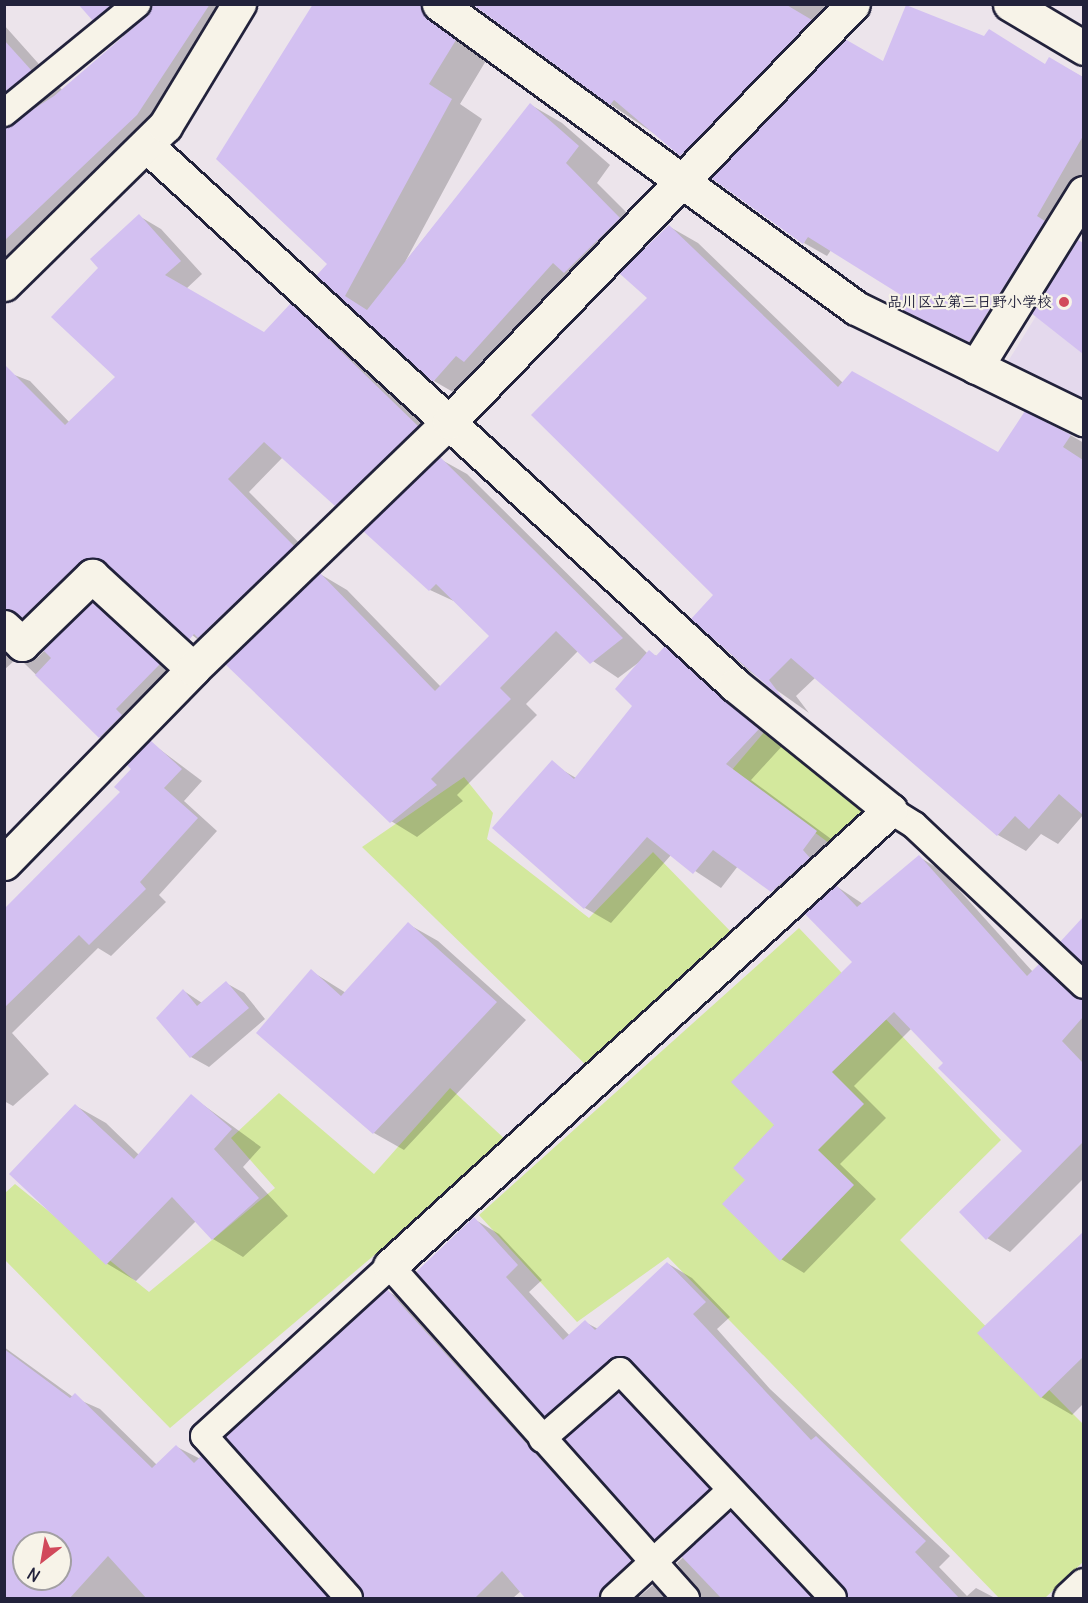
<!DOCTYPE html>
<meta charset="utf-8">
<style>
body{margin:0}
#map{position:relative;width:1088px;height:1603px;overflow:hidden;background:#ece4eb;font-family:Delius,"Klee One",sans-serif}
div>[style]{position:absolute}
.built>*{inset:0;background:#e4d9ed}
.green>*{inset:0;background:#d3e89d}
.shadow>*{inset:0;background:#0003}
.building>*{inset:0;background:#d3c0f1}
.roads{filter:drop-shadow(2px 0 #22223b) drop-shadow(-2px 0 #22223b) drop-shadow(0 2px #22223b) drop-shadow(0 -2px #22223b)}
.lane>*{height:26px;margin:-13px;padding:0 13px;transform-origin:13px;border-radius:13px;background:#f7f3e8}
.street>*{height:33px;margin:-16.5px;padding:0 16.5px;transform-origin:16.5px;border-radius:16.5px;background:#f7f3e8}
.secondary>*{height:33px;margin:-16.5px;padding:0 16.5px;transform-origin:16.5px;border-radius:16.5px;background:#f7f3e8}
.dots>*{width:16px;height:16px;translate:-50% -50%;box-sizing:border-box;border:3px solid #f7f3e8;border-radius:50%}
span{translate:-50% -50%;white-space:nowrap;text-align:center;line-height:1.15;-webkit-text-stroke:4.5px #f7f3e8;paint-order:stroke}
.poi-label{font-size:15px;color:#22223b;font-weight:700}
.right{translate:-100% -50%;text-align:right}
.frame{position:absolute;inset:0;border:6px solid #22223b;pointer-events:none}
.north{position:absolute;left:12px;top:1531px;width:60px;height:60px;box-sizing:border-box;background:#f7f3e8;border:2px solid #a29fa3;border-radius:50%;rotate:211deg;font-size:16px;font-weight:700;line-height:24px;text-align:center;color:#22223b}
.north::after{content:'';display:block;margin:auto;width:21px;height:27px;background:#d1495b;clip-path:polygon(50% 0,100% 100%,50% 72%,0 100%)}
</style>
<div id="map">
<div class="built">
<div style="clip-path:polygon(1083px 240px,1083px 400px,1007px 363px)"></div>
</div>
<div class="green">
<div style="clip-path:polygon(765px 731px,865px 808px,829px 843px,731px 771px)"></div>
<div style="clip-path:polygon(464px 777px,493px 813px,487px 839px,589px 918px,653px 852px,736px 937px,587px 1066px,362px 847px)"></div>
<div style="clip-path:polygon(799px 928px,1001px 1140px,900px 1240px,1083px 1424px,1083px 1562px,1045px 1598px,999px 1598px,668px 1257px,577px 1322px,479px 1215px)"></div>
<div style="clip-path:polygon(450px 1088px,508px 1142px,170px 1428px,5px 1260px,5px 1193px,15px 1184px,149px 1292px,275px 1188px,231px 1138px,279px 1093px,374px 1174px)"></div>
</div>
<div class="shadow">
<div style="clip-path:polygon(80px 4px,240px 4px,158px 127px,4px 266px,4px 149px,17px 123px,4px 115px,4px 25px,63px 91px,124px 37px)"></div>
<div style="clip-path:polygon(315px 4px,469px 4px,456px 10px,487px 59px,460px 104px,482px 119px,405px 262px,531px 105px,562px 123px,610px 165px,597px 183px,651px 237px,597px 290px,465px 399px,434px 381px,318px 276px,329px 264px)"></div>
<div style="clip-path:polygon(539px 4px,842px 4px,828px 31px,842px 39px,713px 173px,610px 104px)"></div>
<div style="clip-path:polygon(1050px 59px,1084px 78px,1084px 190px,993px 354px,897px 305px,903px 294px,831px 250px,827px 256px,804px 243px,884px 63px,1046px 65px)"></div>
<div style="clip-path:polygon(139px 216px,161px 229px,202px 274px,186px 289px,265px 334px,291px 305px,313px 318px,439px 439px,358px 518px,283px 457px,249px 492px,315px 559px,212px 651px,113px 571px,4px 670px,4px 371px,30px 381px,70px 423px,117px 377px,100px 268px)"></div>
<div style="clip-path:polygon(670px 227px,698px 243px,843px 383px,999px 454px,1065px 432px,1084px 443px,1084px 814px,1058px 844px,1041px 834px,1026px 851px,998px 835px,816px 677px,796px 696px,809px 713px,748px 670px,693px 619px,715px 595px,650px 298px)"></div>
<div style="clip-path:polygon(1084px 274px,1084px 352px,1045px 322px)"></div>
<div style="clip-path:polygon(440px 459px,467px 474px,648px 654px,658px 656px,665px 648px,692px 663px,784px 744px,751px 780px,842px 847px,799px 906px,738px 866px,721px 888px,671px 855px,611px 923px,585px 908px,559px 768px,576px 778px,634px 706px,638px 663px,618px 678px,578px 651px,526px 704px,537px 715px,457px 795px,463px 801px,417px 837px,391px 821px,320px 574px,347px 590px,441px 687px,491px 636px,458px 603px,430px 590px)"></div>
<div style="clip-path:polygon(93px 604px,180px 677px,121px 749px,100px 737px,24px 663px,36px 659px)"></div>
<div style="clip-path:polygon(150px 742px,202px 781px,184px 801px,217px 831px,159px 895px,166px 902px,111px 956px,98px 948px,12px 1033px,49px 1074px,13px 1106px,4px 1101px,4px 911px,122px 792px)"></div>
<div style="clip-path:polygon(919px 857px,941px 870px,1033px 972px,1040px 966px,1084px 997px,1084px 1178px,1010px 1252px,987px 1238px,1024px 1151px,912px 1028px,854px 1086px,886px 1118px,840px 1164px,876px 1199px,804px 1273px,781px 1259px,747px 1180px,854px 963px,836px 886px,863px 904px)"></div>
<div style="clip-path:polygon(1084px 919px,1084px 963px,1062px 942px)"></div>
<div style="clip-path:polygon(408px 924px,438px 941px,526px 1020px,404px 1150px,374px 1133px,311px 971px,346px 993px)"></div>
<div style="clip-path:polygon(226px 983px,244px 993px,265px 1019px,209px 1067px,191px 1057px,158px 1018px,184px 991px,202px 1003px)"></div>
<div style="clip-path:polygon(191px 1096px,261px 1147px,243px 1167px,288px 1216px,243px 1257px,213px 1239px,196px 1221px,136px 1281px,106px 1263px,76px 1106px,106px 1123px,139px 1155px)"></div>
<div style="clip-path:polygon(474px 1219px,499px 1234px,542px 1280px,529px 1292px,570px 1336px,585px 1322px,598px 1329px,667px 1263px,692px 1278px,730px 1317px,717px 1329px,770px 1389px,950px 1556px,939px 1567px,967px 1596px,976px 1588px,995px 1598px,848px 1598px,845px 1587px,645px 1374px,636px 1373px,570px 1430px,546px 1416px)"></div>
<div style="clip-path:polygon(1084px 1234px,1084px 1403px,1072px 1415px,1041px 1397px,979px 1333px)"></div>
<div style="clip-path:polygon(387px 1291px,412px 1305px,656px 1575px,639px 1597px,653px 1585px,676px 1598px,528px 1598px,521px 1591px,513px 1598px,361px 1598px)"></div>
<div style="clip-path:polygon(evenodd,4px 1347px,73px 1397px,100px 1409px,157px 1465px,177px 1447px,226px 1472px,342px 1598px,4px 1598px,4px 1347px,24px 1543px,60px 1543px,60px 1579px,24px 1579px,24px 1543px)"></div>
<div style="clip-path:polygon(619px 1394px,640px 1406px,730px 1502px,676px 1551px,656px 1539px)"></div>
<div style="clip-path:polygon(731px 1513px,756px 1527px,823px 1598px,701px 1598px,677px 1563px)"></div>
</div>
<div class="building">
<div style="clip-path:polygon(78px 4px,113px 4px,93px 21px)"></div>
<div style="clip-path:polygon(152px 4px,210px 4px,137px 115px,4px 241px,4px 128px,54px 96px,147px 16px)"></div>
<div style="clip-path:polygon(313px 4px,421px 4px,428px 19px,456px 40px,429px 84px,452px 99px,345px 296px,367px 310px,530px 103px,579px 146px,566px 163px,620px 218px,564px 273px,553px 263px,464px 362px,456px 356px,433px 382px,316px 276px,327px 264px,216px 159px)"></div>
<div style="clip-path:polygon(472px 4px,785px 4px,812px 20px,680px 156px,614px 100px,610px 105px)"></div>
<div style="clip-path:polygon(906px 5px,984px 36px,989px 29px,1045px 64px,1049px 57px,1083px 77px,1083px 136px,1037px 216px,1045px 221px,969px 342px,894px 306px,901px 295px,808px 237px,803px 244px,711px 178px,845px 39px,883px 61px)"></div>
<div style="clip-path:polygon(4px 40px,32px 71px,4px 93px)"></div>
<div style="clip-path:polygon(139px 214px,181px 261px,165px 275px,264px 332px,291px 303px,418px 426px,335px 506px,264px 442px,228px 479px,294px 546px,198px 638px,194px 634px,189px 640px,96px 558px,79px 563px,22px 618px,4px 609px,4px 364px,65px 425px,115px 377px,51px 317px,98px 268px,90px 259px)"></div>
<div style="clip-path:polygon(669px 225px,838px 387px,852px 371px,998px 452px,1025px 411px,1071px 435px,1063px 447px,1083px 460px,1083px 815px,1059px 794px,1029px 829px,1015px 816px,997px 836px,791px 658px,769px 680px,785px 701px,691px 619px,713px 595px,531px 415px,647px 298px,619px 273px)"></div>
<div style="clip-path:polygon(1077px 239px,1083px 243px,1083px 354px,1031px 313px)"></div>
<div style="clip-path:polygon(440px 457px,623px 638px,590px 664px,556px 631px,500px 688px,511px 699px,431px 779px,437px 785px,390px 823px,225px 664px,320px 573px,435px 691px,489px 636px,436px 584px,429px 591px,363px 531px)"></div>
<div style="clip-path:polygon(92px 602px,160px 664px,116px 709px,122px 715px,99px 738px,35px 675px,51px 658px,43px 650px)"></div>
<div style="clip-path:polygon(665px 646px,759px 729px,726px 764px,817px 831px,803px 850px,810px 858px,771px 892px,713px 850px,693px 874px,647px 837px,584px 909px,492px 828px,552px 760px,574px 779px,632px 706px,615px 689px,649px 650px,656px 656px)"></div>
<div style="clip-path:polygon(150px 740px,182px 769px,164px 788px,198px 818px,140px 882px,146px 889px,89px 945px,79px 935px,4px 1008px,4px 909px,120px 792px,114px 787px,131px 769px,126px 764px)"></div>
<div style="clip-path:polygon(919px 855px,1027px 976px,1039px 964px,1083px 1000px,1083px 1017px,1062px 1041px,1083px 1063px,1083px 1142px,986px 1240px,959px 1212px,1022px 1151px,938px 1068px,943px 1063px,894px 1012px,832px 1072px,864px 1104px,818px 1150px,854px 1185px,780px 1261px,722px 1204px,745px 1180px,733px 1168px,774px 1125px,731px 1082px,852px 962px,804px 913px,836px 885px,857px 907px)"></div>
<div style="clip-path:polygon(1083px 917px,1083px 964px,1060px 942px)"></div>
<div style="clip-path:polygon(408px 922px,497px 1002px,373px 1134px,256px 1033px,311px 969px,341px 996px)"></div>
<div style="clip-path:polygon(226px 981px,249px 1008px,190px 1058px,156px 1018px,183px 989px,197px 1006px)"></div>
<div style="clip-path:polygon(191px 1094px,232px 1129px,214px 1149px,259px 1198px,212px 1240px,172px 1197px,106px 1265px,9px 1174px,75px 1104px,134px 1159px)"></div>
<div style="clip-path:polygon(474px 1217px,518px 1265px,506px 1277px,563px 1340px,585px 1320px,595px 1330px,667px 1262px,706px 1302px,693px 1314px,811px 1440px,816px 1436px,926px 1541px,915px 1552px,960px 1599px,848px 1599px,844px 1588px,625px 1357px,610px 1360px,545px 1417px,416px 1272px)"></div>
<div style="clip-path:polygon(1083px 1232px,1083px 1357px,1041px 1398px,977px 1333px)"></div>
<div style="clip-path:polygon(387px 1289px,632px 1561px,595px 1599px,526px 1599px,502px 1571px,474px 1599px,364px 1599px,360px 1588px,225px 1437px)"></div>
<div style="clip-path:polygon(evenodd,4px 1349px,70px 1398px,75px 1393px,152px 1468px,176px 1445px,194px 1463px,201px 1456px,329px 1599px,147px 1599px,108px 1556px,69px 1599px,4px 1599px,4px 1349px,24px 1543px,60px 1543px,60px 1579px,24px 1579px,24px 1543px)"></div>
<div style="clip-path:polygon(619px 1392px,710px 1489px,655px 1540px,565px 1439px)"></div>
<div style="clip-path:polygon(731px 1511px,813px 1599px,722px 1599px,681px 1556px)"></div>
</div>
<div class="roads">
<div class="lane">
<div style="left:4px;top:113px;width:172px;rotate:-39.3deg"></div>
<div style="left:890px;top:810px;width:28px;rotate:32deg"></div>
<div style="left:914px;top:825px;width:233px;rotate:43.3deg"></div>
<div style="left:542px;top:1439px;width:103px;rotate:-41.1deg"></div>
<div style="left:620px;top:1371px;width:311px;rotate:46.8deg"></div>
<div style="left:349px;top:1598px;width:217px;rotate:-131.8deg"></div>
<div style="left:204px;top:1436px;width:252px;rotate:-42.4deg"></div>
<div style="left:390px;top:1266px;width:445px;rotate:48.3deg"></div>
<div style="left:614px;top:1598px;width:159px;rotate:-42.7deg"></div>
</div>
<div class="street">
<div style="left:439px;top:4px;width:516px;rotate:36.09deg"></div>
<div style="left:856px;top:308px;width:254px;rotate:26deg"></div>
<div style="left:146px;top:145px;width:799px;rotate:42.51deg"></div>
<div style="left:735px;top:685px;width:199px;rotate:38.9deg"></div>
<div style="left:890px;top:810px;width:677px;rotate:137.64deg"></div>
<div style="left:976px;top:367px;width:205px;rotate:-58.2deg"></div>
<div style="left:4px;top:627px;width:25px;rotate:43deg"></div>
<div style="left:22px;top:644px;width:98px;rotate:-44.2deg"></div>
<div style="left:92px;top:576px;width:137px;rotate:42.6deg"></div>
<div style="left:4px;top:863px;width:271px;rotate:-45.7deg"></div>
<div style="left:193px;top:669px;width:356px;rotate:-44deg"></div>
<div style="left:449px;top:422px;width:581px;rotate:-45.98deg"></div>
<div style="left:1070px;top:1598px;width:19px;rotate:-43deg"></div>
</div>
<div class="secondary">
<div style="left:1010px;top:4px;width:86px;rotate:30.7deg"></div>
<div style="left:4px;top:284px;width:226px;rotate:-44.5deg"></div>
<div style="left:165px;top:126px;width:143px;rotate:-58.8deg"></div>
</div>
</div>
<div class="dots">
<div style="left:1064px;top:302px;background:#d1495b"></div>
</div>
<div class="poi-label">
<span class="right" style="left:1052px;top:302px">品川区立第三日野小学校</span>
</div>
<div class="frame"></div>
<div class="north">N</div>
</div>
